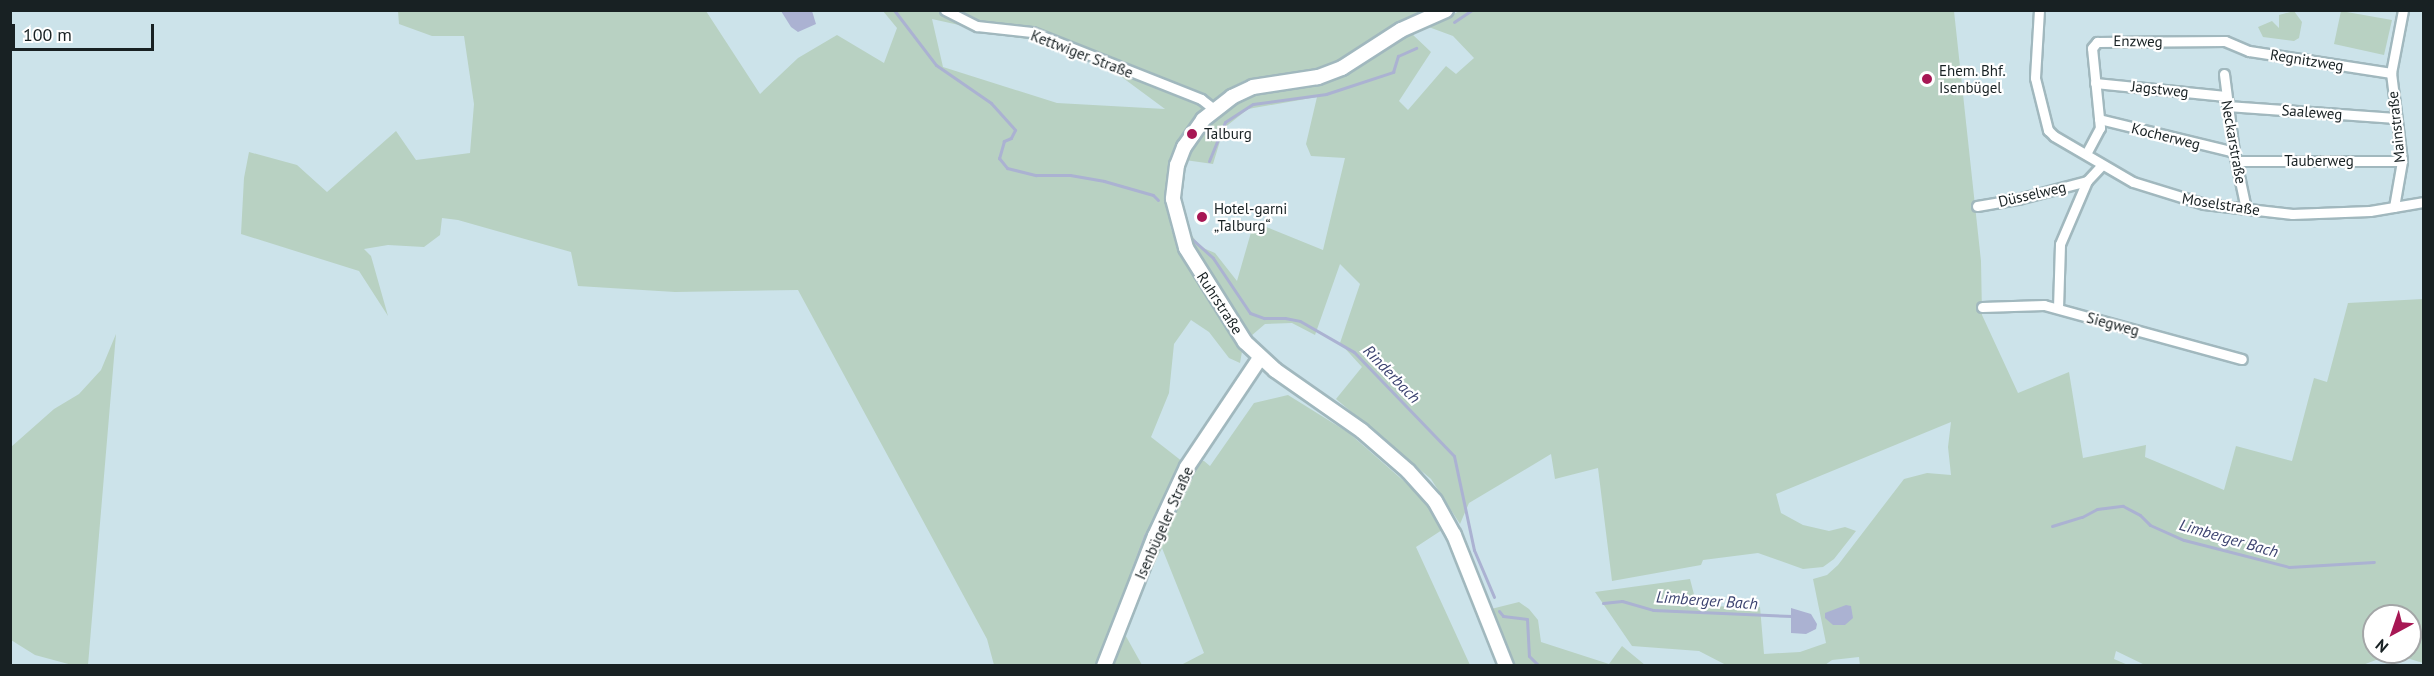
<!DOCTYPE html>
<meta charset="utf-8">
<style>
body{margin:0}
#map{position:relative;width:2434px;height:676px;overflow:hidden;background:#cce3ea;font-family:"PT Sans",sans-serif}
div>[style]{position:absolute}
.green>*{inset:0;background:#b8d1c2}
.water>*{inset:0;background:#abb2d2}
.stream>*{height:3px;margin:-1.5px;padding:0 1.5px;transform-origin:1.5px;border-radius:1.5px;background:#abb2d2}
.roads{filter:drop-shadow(2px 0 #a1b8be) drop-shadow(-2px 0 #a1b8be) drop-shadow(0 2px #a1b8be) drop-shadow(0 -2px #a1b8be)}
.street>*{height:9px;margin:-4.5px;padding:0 4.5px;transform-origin:4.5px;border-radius:4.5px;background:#fff}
.secondary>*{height:14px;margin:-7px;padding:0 7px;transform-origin:7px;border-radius:7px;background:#fff}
.dots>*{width:16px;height:16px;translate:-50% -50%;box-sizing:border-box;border:3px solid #fff;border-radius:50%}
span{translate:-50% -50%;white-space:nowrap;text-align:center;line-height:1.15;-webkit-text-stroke:4.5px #fff;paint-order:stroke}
.street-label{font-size:15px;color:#182123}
.poi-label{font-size:15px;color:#182123}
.left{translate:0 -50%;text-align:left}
.water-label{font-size:16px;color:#3c4370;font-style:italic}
.frame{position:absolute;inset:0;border:12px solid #182123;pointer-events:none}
.north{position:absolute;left:2362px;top:604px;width:60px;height:60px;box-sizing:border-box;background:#fff;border:2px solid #a3a6a7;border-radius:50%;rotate:220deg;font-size:16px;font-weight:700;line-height:24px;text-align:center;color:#182123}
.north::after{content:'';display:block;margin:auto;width:21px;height:27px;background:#a71754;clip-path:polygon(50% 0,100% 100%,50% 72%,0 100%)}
.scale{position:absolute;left:12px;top:24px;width:142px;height:27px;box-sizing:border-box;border:3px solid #182123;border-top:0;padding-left:8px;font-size:18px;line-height:21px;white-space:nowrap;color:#182123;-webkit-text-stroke:4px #fff;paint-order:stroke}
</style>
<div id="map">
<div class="green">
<div style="clip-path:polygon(evenodd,398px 11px,706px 11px,760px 94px,798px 58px,837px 35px,884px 63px,897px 28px,883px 11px,1426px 11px,1396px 23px,1340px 60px,1316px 70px,1246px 80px,1226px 90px,1203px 112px,1167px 190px,1168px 209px,1171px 229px,1181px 250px,1243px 346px,1240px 363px,1229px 358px,1209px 332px,1191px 320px,1174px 344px,1169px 393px,1151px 437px,1183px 462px,1204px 461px,1210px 466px,1254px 403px,1288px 395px,1349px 433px,1422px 497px,1442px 530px,1416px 547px,1470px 665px,1181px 665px,1204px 653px,1162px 548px,1123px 631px,1142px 665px,994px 665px,987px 639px,798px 290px,675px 292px,578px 286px,571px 252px,458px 220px,442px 218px,440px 235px,424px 247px,388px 245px,364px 249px,371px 256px,388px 316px,359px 271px,241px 234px,244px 178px,249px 152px,297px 165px,327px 192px,396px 131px,416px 160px,470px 153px,474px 104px,464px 36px,432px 36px,399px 24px,398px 11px,932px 19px,1013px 37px,1051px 42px,1119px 75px,1165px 109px,1057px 103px,943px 67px,932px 19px)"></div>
<div style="clip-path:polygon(evenodd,1460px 11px,1954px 11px,1981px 261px,1982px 315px,2018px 393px,2069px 372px,2083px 458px,2146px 445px,2145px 457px,2224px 490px,2236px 446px,2292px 461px,2314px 378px,2327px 382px,2348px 303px,2423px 299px,2423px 663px,2410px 659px,2376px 660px,2360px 666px,2147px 666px,2116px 651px,2114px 659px,2128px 665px,1860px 666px,1859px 657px,1832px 660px,1825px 665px,1728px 666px,1699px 651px,1632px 646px,1595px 592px,1690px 579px,1697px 606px,1760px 607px,1764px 654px,1800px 652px,1826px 643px,1813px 579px,1827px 575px,1838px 565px,1904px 479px,1927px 473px,1951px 475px,1948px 447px,1951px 422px,1776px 494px,1781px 513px,1803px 525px,1829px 531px,1845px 527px,1856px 531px,1834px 559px,1823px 567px,1803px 569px,1758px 553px,1703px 560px,1701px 565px,1612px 581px,1598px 468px,1555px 479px,1551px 454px,1469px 503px,1460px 524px,1431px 479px,1336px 399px,1362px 367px,1340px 343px,1360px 284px,1340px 264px,1315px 335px,1292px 323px,1265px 324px,1251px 336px,1209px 273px,1185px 227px,1201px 247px,1215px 253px,1237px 281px,1254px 222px,1323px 250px,1345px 158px,1311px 156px,1306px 144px,1317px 97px,1248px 109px,1224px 128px,1213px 164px,1185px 160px,1192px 149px,1200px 135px,1234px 103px,1253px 94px,1343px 75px,1411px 33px,1431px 52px,1399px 101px,1408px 110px,1446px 66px,1456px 74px,1474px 58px,1453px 36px,1426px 26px,1460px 11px,2374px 616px,2410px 616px,2410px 652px,2374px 652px,2374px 616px)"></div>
<div style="clip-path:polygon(2294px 11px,2302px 22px,2299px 38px,2294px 41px,2263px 37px,2258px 27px,2272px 21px,2279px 28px,2279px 15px)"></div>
<div style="clip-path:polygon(2341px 11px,2392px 20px,2384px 55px,2334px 44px)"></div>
<div style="clip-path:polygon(116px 334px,88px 665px,72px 665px,35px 655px,11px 640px,11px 447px,54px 409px,79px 394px,101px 370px)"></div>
<div style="clip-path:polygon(1519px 602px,1529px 609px,1538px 620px,1541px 642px,1609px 664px,1622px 646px,1645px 665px,1513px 665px,1491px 609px)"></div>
</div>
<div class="water">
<div style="clip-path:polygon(781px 11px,812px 11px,816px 24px,798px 32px,791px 27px)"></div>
<div style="clip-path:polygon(1846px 605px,1851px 606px,1853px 618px,1845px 625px,1833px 625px,1825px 618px,1825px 613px)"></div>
<div style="clip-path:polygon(1791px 608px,1811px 614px,1817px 624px,1816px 629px,1806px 634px,1791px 633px)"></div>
</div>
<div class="stream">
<div style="left:894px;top:10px;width:69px;rotate:52.6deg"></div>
<div style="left:936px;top:65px;width:67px;rotate:34.6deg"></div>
<div style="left:991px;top:103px;width:36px;rotate:48deg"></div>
<div style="left:1015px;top:130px;width:9px;rotate:117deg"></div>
<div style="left:1011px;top:138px;width:8px;rotate:157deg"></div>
<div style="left:1004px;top:141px;width:18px;rotate:106deg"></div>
<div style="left:999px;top:158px;width:13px;rotate:51deg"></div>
<div style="left:1007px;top:168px;width:30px;rotate:14deg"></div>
<div style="left:1036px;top:175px;width:34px"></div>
<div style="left:1070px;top:175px;width:35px;rotate:10deg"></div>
<div style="left:1104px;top:181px;width:51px;rotate:15.9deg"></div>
<div style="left:1153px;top:195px;width:7px;rotate:45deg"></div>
<div style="left:1454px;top:22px;width:22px;rotate:-34deg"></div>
<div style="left:1209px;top:161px;width:42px;rotate:-67.7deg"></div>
<div style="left:1225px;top:122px;width:33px;rotate:-33deg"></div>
<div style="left:1253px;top:104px;width:74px;rotate:-7.8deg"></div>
<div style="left:1326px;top:94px;width:71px;rotate:-18.2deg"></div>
<div style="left:1393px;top:72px;width:17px;rotate:-73deg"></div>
<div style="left:1398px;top:56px;width:20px;rotate:-24deg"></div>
<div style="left:1192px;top:239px;width:28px;rotate:42deg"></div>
<div style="left:1213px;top:258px;width:66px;rotate:56.1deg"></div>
<div style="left:1250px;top:313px;width:15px;rotate:20deg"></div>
<div style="left:1264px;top:318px;width:21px"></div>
<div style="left:1285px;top:318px;width:15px;rotate:11deg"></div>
<div style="left:1300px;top:321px;width:62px;rotate:29.9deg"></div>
<div style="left:1354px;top:352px;width:144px;rotate:46.1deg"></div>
<div style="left:1454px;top:456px;width:96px;rotate:78deg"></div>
<div style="left:1474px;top:550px;width:51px;rotate:66.9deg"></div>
<div style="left:2052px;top:526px;width:31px;rotate:-17deg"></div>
<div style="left:2082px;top:517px;width:17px;rotate:-28deg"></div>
<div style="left:2097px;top:509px;width:26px;rotate:-7deg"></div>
<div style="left:2123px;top:506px;width:19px;rotate:28deg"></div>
<div style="left:2140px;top:515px;width:14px;rotate:45deg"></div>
<div style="left:2150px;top:525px;width:37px;rotate:24deg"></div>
<div style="left:2184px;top:540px;width:108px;rotate:14.4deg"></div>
<div style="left:2289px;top:567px;width:85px;rotate:-3.4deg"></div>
<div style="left:1603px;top:603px;width:19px;rotate:-6deg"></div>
<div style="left:1622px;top:601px;width:32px;rotate:16deg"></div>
<div style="left:1653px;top:610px;width:139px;rotate:2.5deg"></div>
<div style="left:1499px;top:611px;width:6px;rotate:51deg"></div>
<div style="left:1503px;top:616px;width:24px;rotate:7deg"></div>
<div style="left:1527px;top:619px;width:37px;rotate:87deg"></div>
<div style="left:1529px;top:656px;width:14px;rotate:45deg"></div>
<div style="left:1099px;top:661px;width:133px;rotate:-69.8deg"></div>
<div style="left:1145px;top:536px;width:64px;rotate:-63deg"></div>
</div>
<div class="roads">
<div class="street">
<div style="left:945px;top:10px;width:36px;rotate:27deg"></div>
<div style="left:977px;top:26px;width:55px;rotate:6.2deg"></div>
<div style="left:1032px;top:32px;width:182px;rotate:21.6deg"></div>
<div style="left:1201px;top:99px;width:18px;rotate:38deg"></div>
<div style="left:2039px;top:10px;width:68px;rotate:93.4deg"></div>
<div style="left:2035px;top:78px;width:54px;rotate:76deg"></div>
<div style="left:2048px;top:130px;width:8px;rotate:45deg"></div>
<div style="left:2054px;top:136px;width:91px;rotate:30.2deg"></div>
<div style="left:2133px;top:182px;width:74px;rotate:17.2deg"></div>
<div style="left:2204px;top:204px;width:89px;rotate:6.5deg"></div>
<div style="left:2292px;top:214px;width:78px;rotate:-2.2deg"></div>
<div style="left:2370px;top:211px;width:55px;rotate:-9.5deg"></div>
<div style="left:2224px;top:74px;width:79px;rotate:82.7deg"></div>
<div style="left:2234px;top:152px;width:58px;rotate:78.1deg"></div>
<div style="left:2095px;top:83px;width:131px;rotate:5.7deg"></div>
<div style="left:2227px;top:106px;width:169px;rotate:4.1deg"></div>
<div style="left:2099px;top:119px;width:139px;rotate:13.7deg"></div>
<div style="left:2086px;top:154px;width:30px;rotate:-62deg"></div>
<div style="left:2100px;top:128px;width:80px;rotate:-95.7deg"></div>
<div style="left:2092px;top:48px;width:8px;rotate:-50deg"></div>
<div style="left:2097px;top:42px;width:128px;rotate:-0.4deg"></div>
<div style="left:2225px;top:41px;width:26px;rotate:23deg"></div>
<div style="left:2249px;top:51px;width:144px;rotate:8.8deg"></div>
<div style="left:2236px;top:161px;width:166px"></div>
<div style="left:1977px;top:206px;width:42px;rotate:-9.7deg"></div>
<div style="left:2018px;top:199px;width:71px;rotate:-14.6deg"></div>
<div style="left:2394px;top:207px;width:47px;rotate:-80.1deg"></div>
<div style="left:2402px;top:161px;width:89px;rotate:-97.1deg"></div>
<div style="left:2391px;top:73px;width:64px;rotate:-79.2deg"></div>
<div style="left:1982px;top:307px;width:62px;rotate:-1.8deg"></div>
<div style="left:2044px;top:305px;width:205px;rotate:15.3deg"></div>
<div style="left:2058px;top:308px;width:64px;rotate:-88.2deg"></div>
<div style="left:2060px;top:244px;width:69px;rotate:-66.8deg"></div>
<div style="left:2087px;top:181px;width:22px;rotate:-47deg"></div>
</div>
<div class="secondary">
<div style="left:1446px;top:10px;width:49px;rotate:156deg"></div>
<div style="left:1401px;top:30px;width:70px;rotate:147.2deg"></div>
<div style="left:1342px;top:68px;width:26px;rotate:159deg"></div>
<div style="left:1318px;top:77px;width:66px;rotate:171.3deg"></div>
<div style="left:1253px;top:87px;width:23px;rotate:155deg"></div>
<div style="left:1232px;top:97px;width:37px;rotate:142deg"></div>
<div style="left:1203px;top:120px;width:33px;rotate:125deg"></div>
<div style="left:1184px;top:147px;width:19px;rotate:111deg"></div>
<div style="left:1177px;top:165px;width:34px;rotate:97deg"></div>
<div style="left:1173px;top:199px;width:51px;rotate:75.1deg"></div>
<div style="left:1186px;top:248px;width:111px;rotate:57.9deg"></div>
<div style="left:1245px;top:342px;width:41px;rotate:43deg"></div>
<div style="left:1275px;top:370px;width:106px;rotate:35deg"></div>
<div style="left:1362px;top:431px;width:61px;rotate:41deg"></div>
<div style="left:1408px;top:471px;width:40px;rotate:48deg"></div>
<div style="left:1435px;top:501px;width:39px;rotate:61deg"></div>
<div style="left:1454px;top:535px;width:141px;rotate:68.3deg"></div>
<div style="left:1104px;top:666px;width:140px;rotate:-68.6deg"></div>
<div style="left:1155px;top:536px;width:76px;rotate:-65.1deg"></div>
<div style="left:1187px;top:467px;width:131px;rotate:-56.2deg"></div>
</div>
</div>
<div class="dots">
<div style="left:1927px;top:79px;background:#a71754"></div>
<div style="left:1192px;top:134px;background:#a71754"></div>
<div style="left:1202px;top:217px;background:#a71754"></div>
</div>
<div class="street-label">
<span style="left:2138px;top:41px;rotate:1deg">Enzweg</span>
<span style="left:1082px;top:54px;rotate:21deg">Kettwiger Straße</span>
<span style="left:2307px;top:60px;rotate:9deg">Regnitzweg</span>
<span style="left:2160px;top:89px;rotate:6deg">Jagstweg</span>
<span style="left:2312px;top:112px;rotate:4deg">Saaleweg</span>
<span style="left:2396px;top:127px;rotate:-96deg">Mainstraße</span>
<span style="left:2166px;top:136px;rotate:14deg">Kocherweg</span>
<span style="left:2234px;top:142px;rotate:80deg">Neckarstraße</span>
<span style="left:2319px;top:161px">Tauberweg</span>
<span style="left:2032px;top:194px;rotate:-13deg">Düsselweg</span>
<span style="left:2221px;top:204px;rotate:9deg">Moselstraße</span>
<span style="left:1220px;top:303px;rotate:57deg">Ruhrstraße</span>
<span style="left:2113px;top:324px;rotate:15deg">Siegweg</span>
<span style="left:1164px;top:523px;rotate:-66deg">Isenbügeler Straße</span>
</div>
<div class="poi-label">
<span class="left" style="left:1939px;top:79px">Ehem. Bhf.<br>Isenbügel</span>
<span class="left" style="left:1204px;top:134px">Talburg</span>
<span class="left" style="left:1214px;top:217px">Hotel-garni<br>„Talburg“</span>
</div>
<div class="water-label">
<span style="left:1392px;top:374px;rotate:46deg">Rinderbach</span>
<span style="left:2229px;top:538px;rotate:16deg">Limberger Bach</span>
<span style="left:1707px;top:600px;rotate:4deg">Limberger Bach</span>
</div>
<div class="frame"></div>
<div class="north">N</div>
<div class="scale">100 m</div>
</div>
